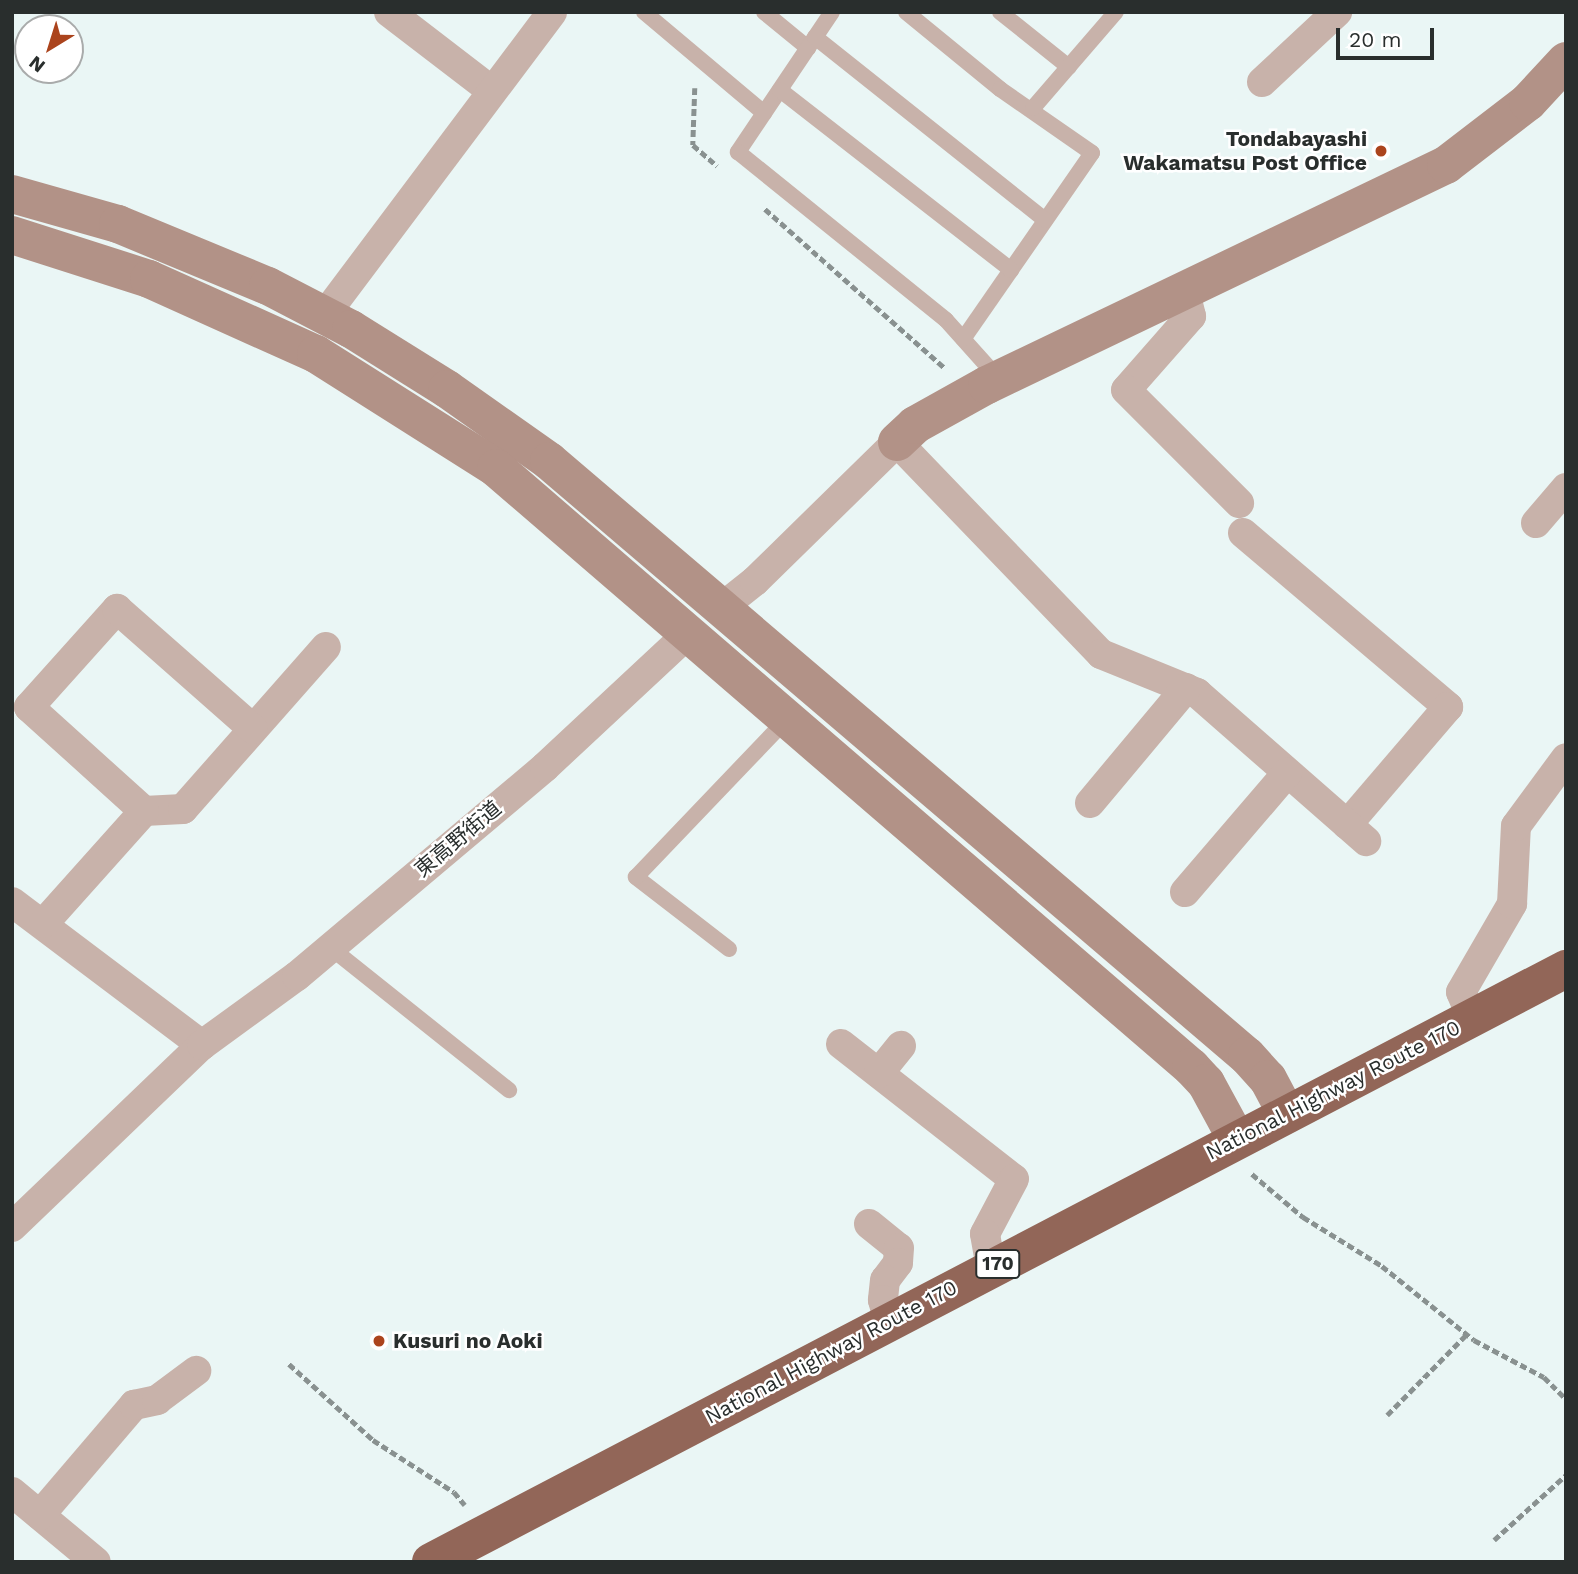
<!DOCTYPE html>
<meta charset="utf-8">
<style>
body{margin:0}
#map{position:relative;width:1578px;height:1574px;overflow:hidden;background:#eaf6f5;font-family:"Work Sans","Noto Sans JP",sans-serif}
div>[style]{position:absolute}
.path>*{height:4.5px;margin-top:-2.25px;transform-origin:0;background:repeating-linear-gradient(90deg,#899190 0 7px,transparent 0 10.5px)}
.lane>*{height:16px;margin:-8px;padding:0 8px;transform-origin:8px;border-radius:8px;background:#c8b2aa}
.street>*{height:30px;margin:-15px;padding:0 15px;transform-origin:15px;border-radius:15px;background:#c8b2aa}
.secondary>*{height:38px;margin:-19px;padding:0 19px;transform-origin:19px;border-radius:19px;background:#b29287}
.highway>*{height:38px;margin:-19px;padding:0 19px;transform-origin:19px;border-radius:19px;background:#926658}
.dots>*{width:19px;height:19px;translate:-50% -50%;box-sizing:border-box;border:4px solid #fff;border-radius:50%}
span{translate:-50% -50%;white-space:nowrap;text-align:center;line-height:1.15;-webkit-text-stroke:5px #fff;paint-order:stroke}
.shield-label span{padding:2px 5px;background:#fff;border:2px solid;border-radius:5px;-webkit-text-stroke-width:0}
.shield-label{font-size:19px;color:#292e2d;font-weight:700}
.poi-label{font-size:21px;color:#292e2d;font-weight:700}
.right{translate:-100% -50%;text-align:right}
.left{translate:0 -50%;text-align:left}
.street-label{font-size:21px;color:#292e2d}
.frame{position:absolute;inset:0;border:14px solid #292e2d;pointer-events:none}
.north{position:absolute;left:14px;top:14px;width:70px;height:70px;box-sizing:border-box;background:#fff;border:2px solid #a9abab;border-radius:50%;rotate:218deg;font-size:19px;font-weight:700;line-height:28px;text-align:center;color:#292e2d}
.north::after{content:'';display:block;margin:auto;width:24px;height:32px;background:#ab441d;clip-path:polygon(50% 0,100% 100%,50% 72%,0 100%)}
.scale{position:absolute;left:1336px;top:28px;width:98px;height:32px;box-sizing:border-box;border:4px solid #292e2d;border-top:0;padding-left:9px;font-size:21px;line-height:24px;white-space:nowrap;color:#292e2d;-webkit-text-stroke:5px #fff;paint-order:stroke}
</style>
<div id="map">
<div class="path">
<div style="left:695px;top:88px;width:57px;rotate:92deg"></div>
<div style="left:693px;top:145px;width:32px;rotate:41deg"></div>
<div style="left:765px;top:209px;width:240px;rotate:41.5deg"></div>
<div style="left:1252px;top:1174px;width:67px;rotate:40.1deg"></div>
<div style="left:1303px;top:1217px;width:93px;rotate:31.8deg"></div>
<div style="left:1382px;top:1266px;width:118px;rotate:38.8deg"></div>
<div style="left:1474px;top:1340px;width:79px;rotate:27.9deg"></div>
<div style="left:1544px;top:1377px;width:31px;rotate:45deg"></div>
<div style="left:289px;top:1364px;width:113px;rotate:42.1deg"></div>
<div style="left:373px;top:1440px;width:96px;rotate:32.7deg"></div>
<div style="left:454px;top:1492px;width:17px;rotate:50deg"></div>
<div style="left:1387px;top:1415px;width:114px;rotate:-45.4deg"></div>
<div style="left:1494px;top:1540px;width:97px;rotate:-42.1deg"></div>
</div>
<div class="lane">
<div style="left:644px;top:12px;width:157px;rotate:40.1deg"></div>
<div style="left:764px;top:12px;width:57px;rotate:39.3deg"></div>
<div style="left:832px;top:12px;width:169px;rotate:123.9deg"></div>
<div style="left:738px;top:152px;width:267px;rotate:38.9deg"></div>
<div style="left:946px;top:320px;width:79px;rotate:48.1deg"></div>
<div style="left:906px;top:12px;width:122px;rotate:39.3deg"></div>
<div style="left:1000px;top:89px;width:112px;rotate:34.8deg"></div>
<div style="left:1092px;top:153px;width:226px;rotate:124.7deg"></div>
<div style="left:1000px;top:12px;width:88px;rotate:38.6deg"></div>
<div style="left:815px;top:37px;width:294px;rotate:38.5deg"></div>
<div style="left:780px;top:90px;width:293px;rotate:37.9deg"></div>
<div style="left:1033px;top:108px;width:127px;rotate:-49.2deg"></div>
<div style="left:331px;top:948px;width:228px;rotate:38.6deg"></div>
<div style="left:729px;top:949px;width:118px;rotate:-142.3deg"></div>
<div style="left:636px;top:877px;width:219px;rotate:-46.3deg"></div>
</div>
<div class="street">
<div style="left:389px;top:12px;width:130px;rotate:37.5deg"></div>
<div style="left:1262px;top:82px;width:103px;rotate:-43deg"></div>
<div style="left:1185px;top:292px;width:25px;rotate:76deg"></div>
<div style="left:1191px;top:316px;width:98px;rotate:131.3deg"></div>
<div style="left:1126px;top:390px;width:160px;rotate:45deg"></div>
<div style="left:324px;top:316px;width:380px;rotate:-53.1deg"></div>
<div style="left:1536px;top:523px;width:46px;rotate:-49.4deg"></div>
<div style="left:1243px;top:533px;width:269px;rotate:40.3deg"></div>
<div style="left:1448px;top:707px;width:155px;rotate:130.6deg"></div>
<div style="left:721px;top:608px;width:43px;rotate:-38.5deg"></div>
<div style="left:755px;top:581px;width:199px;rotate:-44.4deg"></div>
<div style="left:897px;top:442px;width:294px;rotate:46.1deg"></div>
<div style="left:1101px;top:654px;width:104px;rotate:22.1deg"></div>
<div style="left:1197px;top:693px;width:225px;rotate:41.2deg"></div>
<div style="left:1090px;top:803px;width:150px;rotate:-50.1deg"></div>
<div style="left:144px;top:811px;width:39px;rotate:-3deg"></div>
<div style="left:183px;top:809px;width:216px;rotate:-48.6deg"></div>
<div style="left:1185px;top:892px;width:157px;rotate:-49.4deg"></div>
<div style="left:12px;top:902px;width:238px;rotate:37deg"></div>
<div style="left:44px;top:923px;width:150px;rotate:-48.2deg"></div>
<div style="left:144px;top:811px;width:155px;rotate:-137.9deg"></div>
<div style="left:29px;top:707px;width:132px;rotate:-48.1deg"></div>
<div style="left:117px;top:609px;width:181px;rotate:41.4deg"></div>
<div style="left:1472px;top:1018px;width:28px;rotate:-113deg"></div>
<div style="left:1461px;top:992px;width:102px;rotate:-59.9deg"></div>
<div style="left:1512px;top:904px;width:78px;rotate:-87.1deg"></div>
<div style="left:1516px;top:826px;width:84px;rotate:-53.7deg"></div>
<div style="left:841px;top:1044px;width:219px;rotate:38deg"></div>
<div style="left:1014px;top:1179px;width:62px;rotate:117.8deg"></div>
<div style="left:985px;top:1234px;width:35px;rotate:80deg"></div>
<div style="left:879px;top:1073px;width:35px;rotate:-51deg"></div>
<div style="left:869px;top:1224px;width:38px;rotate:39deg"></div>
<div style="left:899px;top:1248px;width:15px;rotate:94deg"></div>
<div style="left:898px;top:1263px;width:21px;rotate:127deg"></div>
<div style="left:885px;top:1280px;width:20px;rotate:96deg"></div>
<div style="left:883px;top:1300px;width:23px;rotate:75deg"></div>
<div style="left:12px;top:1227px;width:263px;rotate:-43.8deg"></div>
<div style="left:202px;top:1045px;width:117px;rotate:-36deg"></div>
<div style="left:297px;top:976px;width:324px;rotate:-40.1deg"></div>
<div style="left:545px;top:767px;width:198px;rotate:-43deg"></div>
<div style="left:12px;top:1492px;width:109px;rotate:39.8deg"></div>
<div style="left:40px;top:1515px;width:145px;rotate:-49.5deg"></div>
<div style="left:134px;top:1405px;width:24px;rotate:-12deg"></div>
<div style="left:157px;top:1400px;width:49px;rotate:-36.6deg"></div>
</div>
<div class="secondary">
<div style="left:12px;top:194px;width:110px;rotate:15.8deg"></div>
<div style="left:118px;top:224px;width:162px;rotate:22.5deg"></div>
<div style="left:268px;top:286px;width:93px;rotate:27.4deg"></div>
<div style="left:351px;top:329px;width:113px;rotate:32deg"></div>
<div style="left:447px;top:389px;width:125px;rotate:35.2deg"></div>
<div style="left:549px;top:461px;width:917px;rotate:40.45deg"></div>
<div style="left:1247px;top:1056px;width:31px;rotate:48deg"></div>
<div style="left:1268px;top:1079px;width:40px;rotate:62deg"></div>
<div style="left:12px;top:235px;width:144px;rotate:17.8deg"></div>
<div style="left:149px;top:279px;width:183px;rotate:24.2deg"></div>
<div style="left:316px;top:354px;width:213px;rotate:32.3deg"></div>
<div style="left:496px;top:468px;width:918px;rotate:40.76deg"></div>
<div style="left:1191px;top:1067px;width:22px;rotate:47deg"></div>
<div style="left:1206px;top:1083px;width:65px;rotate:61.5deg"></div>
<div style="left:897px;top:442px;width:25px;rotate:-43deg"></div>
<div style="left:915px;top:425px;width:82px;rotate:-29.1deg"></div>
<div style="left:987px;top:385px;width:509px;rotate:-25.61deg"></div>
<div style="left:1446px;top:165px;width:103px;rotate:-37.5deg"></div>
<div style="left:1528px;top:102px;width:56px;rotate:-47.2deg"></div>
</div>
<div class="highway">
<div style="left:431px;top:1562px;width:1281px;rotate:-27.59deg"></div>
</div>
<div class="dots">
<div style="left:1381px;top:151px;background:#ab441d"></div>
<div style="left:379px;top:1341px;background:#ab441d"></div>
</div>
<div class="shield-label">
<span style="left:998px;top:1264px">170</span>
</div>
<div class="poi-label">
<span class="right" style="left:1367px;top:151px">Tondabayashi<br>Wakamatsu Post Office</span>
<span class="left" style="left:393px;top:1341px">Kusuri no Aoki</span>
</div>
<div class="street-label">
<span style="left:458px;top:839px;rotate:-40deg">東高野街道</span>
<span style="left:1333px;top:1090px;rotate:-27deg">National Highway Route 170</span>
<span style="left:831px;top:1352px;rotate:-28deg">National Highway Route 170</span>
</div>
<div class="frame"></div>
<div class="north">N</div>
<div class="scale">20 m</div>
</div>
